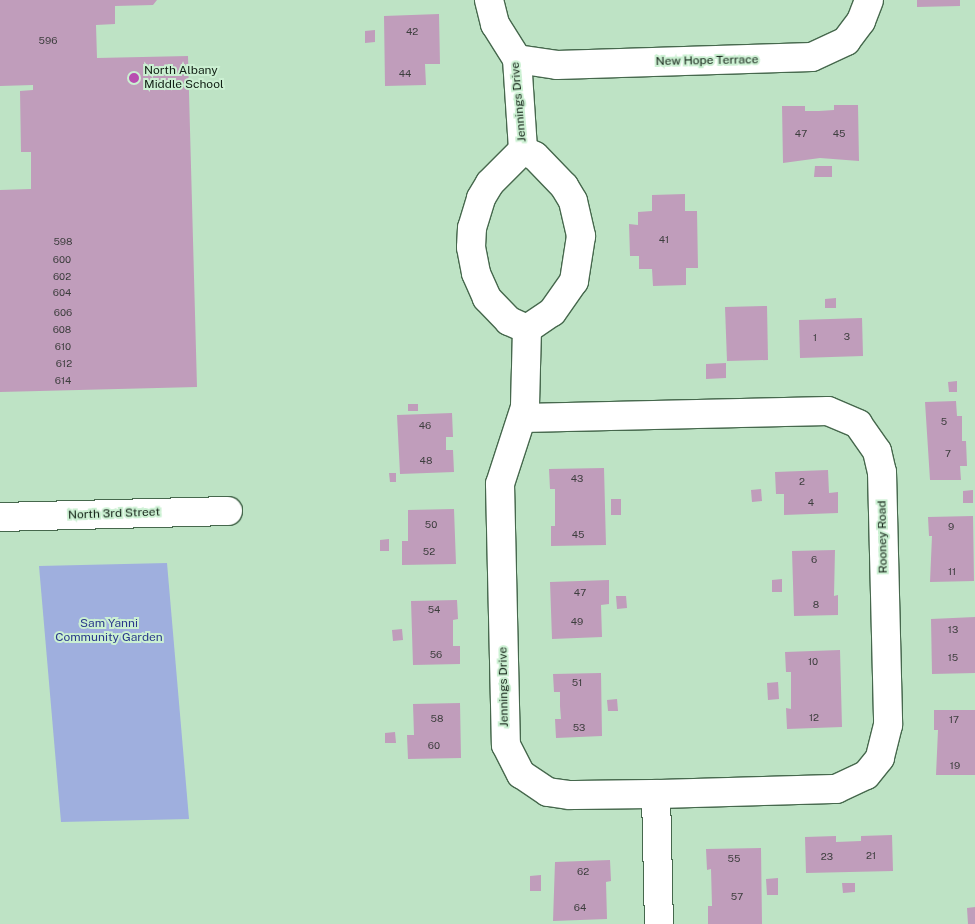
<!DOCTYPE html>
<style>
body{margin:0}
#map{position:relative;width:975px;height:924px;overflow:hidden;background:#bee3c5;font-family:"Public Sans",sans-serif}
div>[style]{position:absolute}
.green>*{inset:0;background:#9fafde}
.building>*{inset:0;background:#c09dbb}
.roads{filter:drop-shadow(1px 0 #46684d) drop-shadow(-1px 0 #46684d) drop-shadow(0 1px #46684d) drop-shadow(0 -1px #46684d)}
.minor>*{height:28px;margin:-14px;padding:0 14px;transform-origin:14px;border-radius:14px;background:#fff}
.dots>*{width:14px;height:14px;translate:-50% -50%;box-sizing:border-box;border:2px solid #cbf0d2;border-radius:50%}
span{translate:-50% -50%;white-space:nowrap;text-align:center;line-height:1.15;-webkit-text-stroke:4px #cbf0d2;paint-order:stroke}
.number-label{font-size:10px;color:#3d3e3e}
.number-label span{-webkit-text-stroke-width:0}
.street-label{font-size:12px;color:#111f14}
.poi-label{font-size:12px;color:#111f14}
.left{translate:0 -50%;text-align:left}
.park-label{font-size:12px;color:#29388a}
</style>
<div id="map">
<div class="green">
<div style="clip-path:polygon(167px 563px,189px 819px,61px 822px,39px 566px)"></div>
</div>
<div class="building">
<div style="clip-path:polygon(0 0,157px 0,153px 5px,115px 6px,115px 24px,96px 25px,97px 58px,188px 56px,197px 387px,0 392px,0 190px,31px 189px,31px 152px,21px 152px,20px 91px,33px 90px,33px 85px,0 86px)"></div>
<div style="clip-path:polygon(917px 0,960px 0,960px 6px,917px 7px)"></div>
<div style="clip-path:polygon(439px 14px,440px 64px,425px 64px,426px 85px,385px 86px,384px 16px)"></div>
<div style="clip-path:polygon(375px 30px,375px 42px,365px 43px,365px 31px)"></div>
<div style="clip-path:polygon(834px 105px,858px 105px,859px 161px,820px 158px,783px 163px,782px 106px,805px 106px,805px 111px,819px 111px,834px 110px)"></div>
<div style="clip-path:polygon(815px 166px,832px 166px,832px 177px,814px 177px)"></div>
<div style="clip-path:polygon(685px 194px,685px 211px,697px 211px,698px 268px,686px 268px,686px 285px,653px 286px,652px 269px,639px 269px,639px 256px,630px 256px,629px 224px,638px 225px,638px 212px,652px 211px,652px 195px)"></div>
<div style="clip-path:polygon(836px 298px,836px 308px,825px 308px,825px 299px)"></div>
<div style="clip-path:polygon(767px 306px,768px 360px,727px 361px,725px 307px)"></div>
<div style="clip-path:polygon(862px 318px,863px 356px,800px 358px,799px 320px)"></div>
<div style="clip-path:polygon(726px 363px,726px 378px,706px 379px,706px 364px)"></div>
<div style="clip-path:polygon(957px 381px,957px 392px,949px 392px,948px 382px)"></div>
<div style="clip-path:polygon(956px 401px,957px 416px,962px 416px,962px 441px,966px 441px,967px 466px,960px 466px,961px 480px,930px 480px,925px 402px)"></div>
<div style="clip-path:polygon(408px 404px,418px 404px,418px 411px,408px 411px)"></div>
<div style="clip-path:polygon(452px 413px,453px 437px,446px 437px,446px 450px,453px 450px,454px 472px,400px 474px,397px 415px)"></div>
<div style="clip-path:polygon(604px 468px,606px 545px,551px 546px,551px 526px,555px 526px,555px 489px,550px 489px,549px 469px)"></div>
<div style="clip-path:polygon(828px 470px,829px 493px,838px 492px,838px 513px,784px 515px,784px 494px,776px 494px,775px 472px)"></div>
<div style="clip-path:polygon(389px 473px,396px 473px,396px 482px,390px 482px)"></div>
<div style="clip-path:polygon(761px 489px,762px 501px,752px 502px,751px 490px)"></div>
<div style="clip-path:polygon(973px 490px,973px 503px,963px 503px,963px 491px)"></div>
<div style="clip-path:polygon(611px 499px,621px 499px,621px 515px,611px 515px)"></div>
<div style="clip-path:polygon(454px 509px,456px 564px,402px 565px,402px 541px,408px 541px,408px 510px)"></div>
<div style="clip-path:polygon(973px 516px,974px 581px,930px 582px,932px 536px,929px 536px,928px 517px)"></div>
<div style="clip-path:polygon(389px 539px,389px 551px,380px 551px,380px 540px)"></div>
<div style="clip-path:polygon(835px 550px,834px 596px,838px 595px,838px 615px,794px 616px,792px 551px)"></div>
<div style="clip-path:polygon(782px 579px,782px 592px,772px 592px,772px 580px)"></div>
<div style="clip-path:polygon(609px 580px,609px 604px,601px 605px,602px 637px,552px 639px,550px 582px)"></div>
<div style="clip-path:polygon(616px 596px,626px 596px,627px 608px,617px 609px)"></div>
<div style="clip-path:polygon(457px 600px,458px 619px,453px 620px,453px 646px,460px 646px,460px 664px,413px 665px,411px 601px)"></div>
<div style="clip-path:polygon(975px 617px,975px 673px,932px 674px,931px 619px)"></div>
<div style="clip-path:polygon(402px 629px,403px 640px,393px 641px,392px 630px)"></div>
<div style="clip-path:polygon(840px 650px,842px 727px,787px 729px,786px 708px,791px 709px,791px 672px,786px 672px,785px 652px)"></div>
<div style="clip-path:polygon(601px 673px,602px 736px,556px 738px,555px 719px,561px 719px,560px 706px,560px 692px,554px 692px,553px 674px)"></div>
<div style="clip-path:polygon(778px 682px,779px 699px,768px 700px,767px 683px)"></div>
<div style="clip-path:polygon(617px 699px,618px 711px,608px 711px,607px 700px)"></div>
<div style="clip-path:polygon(460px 703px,461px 758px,408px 759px,407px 735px,414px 735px,413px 704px)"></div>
<div style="clip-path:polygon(934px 710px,975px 710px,975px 775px,936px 775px,938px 730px,934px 730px)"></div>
<div style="clip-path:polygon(395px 732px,396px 743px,385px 743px,385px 733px)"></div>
<div style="clip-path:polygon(892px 835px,893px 871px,806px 873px,805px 837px,836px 836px,836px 842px,861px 841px,861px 836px)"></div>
<div style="clip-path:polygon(761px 848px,762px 924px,708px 924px,708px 906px,712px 906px,711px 869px,707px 870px,706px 849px)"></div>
<div style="clip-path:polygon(610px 860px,611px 881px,606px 882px,607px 919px,553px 921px,555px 862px)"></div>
<div style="clip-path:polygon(541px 875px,541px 891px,530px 891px,530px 876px)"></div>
<div style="clip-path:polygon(778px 878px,778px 895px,767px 895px,766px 879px)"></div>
<div style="clip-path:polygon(842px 883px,855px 883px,855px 892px,843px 893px)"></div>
<div style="clip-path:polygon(975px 907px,975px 924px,968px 924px,967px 908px)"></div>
</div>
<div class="roads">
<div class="minor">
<div style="left:489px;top:0;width:25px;rotate:76deg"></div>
<div style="left:495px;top:24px;width:41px;rotate:57.8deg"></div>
<div style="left:517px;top:59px;width:91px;rotate:86.2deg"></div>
<div style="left:517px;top:59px;width:40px;rotate:8.5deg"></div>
<div style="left:557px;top:65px;width:255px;rotate:-1.8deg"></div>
<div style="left:812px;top:57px;width:38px;rotate:-25deg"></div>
<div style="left:846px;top:41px;width:25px;rotate:-53deg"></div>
<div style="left:861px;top:21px;width:22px;rotate:-69deg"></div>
<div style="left:523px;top:150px;width:13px;rotate:27deg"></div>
<div style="left:535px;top:156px;width:42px;rotate:46deg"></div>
<div style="left:564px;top:186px;width:17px;rotate:59deg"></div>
<div style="left:573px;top:201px;width:36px;rotate:77deg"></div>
<div style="left:581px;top:236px;width:46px;rotate:98.8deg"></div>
<div style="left:574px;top:281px;width:38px;rotate:125deg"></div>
<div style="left:552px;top:312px;width:30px;rotate:146deg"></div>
<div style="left:527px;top:329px;width:20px;rotate:-156deg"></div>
<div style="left:509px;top:321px;width:32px;rotate:-134deg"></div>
<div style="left:487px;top:298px;width:27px;rotate:-114deg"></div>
<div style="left:476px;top:273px;width:26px;rotate:-101deg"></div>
<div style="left:471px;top:247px;width:19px;rotate:-87deg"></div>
<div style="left:472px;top:228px;width:31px;rotate:-73deg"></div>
<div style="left:481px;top:198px;width:17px;rotate:-59deg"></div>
<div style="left:490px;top:183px;width:47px;rotate:-45deg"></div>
<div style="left:527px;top:329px;width:78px;rotate:91.5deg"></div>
<div style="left:525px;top:407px;width:81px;rotate:108deg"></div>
<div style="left:500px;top:484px;width:261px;rotate:88.7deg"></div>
<div style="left:506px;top:745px;width:33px;rotate:63deg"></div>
<div style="left:521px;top:774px;width:32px;rotate:34deg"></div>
<div style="left:548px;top:792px;width:22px;rotate:8deg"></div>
<div style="left:570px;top:795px;width:86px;rotate:-0.7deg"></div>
<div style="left:656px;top:794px;width:130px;rotate:88.7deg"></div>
<div style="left:523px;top:418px;width:305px;rotate:-1.3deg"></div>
<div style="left:828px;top:411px;width:33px;rotate:23deg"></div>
<div style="left:858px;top:424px;width:33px;rotate:55deg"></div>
<div style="left:877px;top:451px;width:22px;rotate:77deg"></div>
<div style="left:882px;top:472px;width:253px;rotate:88.6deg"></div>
<div style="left:888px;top:725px;width:34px;rotate:104deg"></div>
<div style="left:880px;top:758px;width:22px;rotate:129deg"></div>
<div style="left:866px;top:775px;width:33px;rotate:155deg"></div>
<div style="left:836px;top:789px;width:180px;rotate:178.4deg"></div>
<div style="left:0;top:517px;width:228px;rotate:-1.5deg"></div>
</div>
</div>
<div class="dots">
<div style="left:134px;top:78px;background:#b84eb0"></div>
</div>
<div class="number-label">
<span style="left:412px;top:32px">42</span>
<span style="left:48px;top:41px">596</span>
<span style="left:405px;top:74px">44</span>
<span style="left:801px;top:134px">47</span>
<span style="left:839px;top:134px">45</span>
<span style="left:664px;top:240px">41</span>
<span style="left:63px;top:242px">598</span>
<span style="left:62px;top:260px">600</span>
<span style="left:62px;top:277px">602</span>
<span style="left:62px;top:293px">604</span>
<span style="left:63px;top:313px">606</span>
<span style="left:62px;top:330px">608</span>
<span style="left:847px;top:337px">3</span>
<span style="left:815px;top:338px">1</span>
<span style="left:63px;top:347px">610</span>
<span style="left:64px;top:364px">612</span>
<span style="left:63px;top:381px">614</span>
<span style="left:944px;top:422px">5</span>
<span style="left:425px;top:426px">46</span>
<span style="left:948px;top:454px">7</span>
<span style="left:426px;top:461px">48</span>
<span style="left:577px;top:479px">43</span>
<span style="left:802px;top:482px">2</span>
<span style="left:811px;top:503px">4</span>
<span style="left:431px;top:525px">50</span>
<span style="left:951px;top:527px">9</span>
<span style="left:578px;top:535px">45</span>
<span style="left:429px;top:552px">52</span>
<span style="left:814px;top:560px">6</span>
<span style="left:952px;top:572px">11</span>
<span style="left:580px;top:593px">47</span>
<span style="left:816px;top:605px">8</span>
<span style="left:434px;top:610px">54</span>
<span style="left:577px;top:622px">49</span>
<span style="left:953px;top:630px">13</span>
<span style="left:436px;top:655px">56</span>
<span style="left:953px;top:658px">15</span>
<span style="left:813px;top:662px">10</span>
<span style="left:577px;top:683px">51</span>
<span style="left:814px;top:718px">12</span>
<span style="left:437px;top:719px">58</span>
<span style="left:954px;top:720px">17</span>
<span style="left:579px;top:728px">53</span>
<span style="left:434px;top:746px">60</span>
<span style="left:955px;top:766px">19</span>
<span style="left:871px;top:856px">21</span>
<span style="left:827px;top:857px">23</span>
<span style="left:734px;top:859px">55</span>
<span style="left:583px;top:872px">62</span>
<span style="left:737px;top:897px">57</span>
<span style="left:580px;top:908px">64</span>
</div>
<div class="street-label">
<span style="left:707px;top:61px;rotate:-1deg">New Hope Terrace</span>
<span style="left:519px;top:102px;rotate:-95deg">Jennings Drive</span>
<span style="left:114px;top:514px;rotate:-2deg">North 3rd Street</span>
<span style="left:883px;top:537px;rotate:-91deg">Rooney Road</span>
<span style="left:504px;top:687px;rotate:-91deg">Jennings Drive</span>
</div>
<div class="poi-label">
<span class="left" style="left:144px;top:78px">North Albany<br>Middle School</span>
</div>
<div class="park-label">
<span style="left:109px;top:631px">Sam Yanni<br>Community Garden</span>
</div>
</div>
